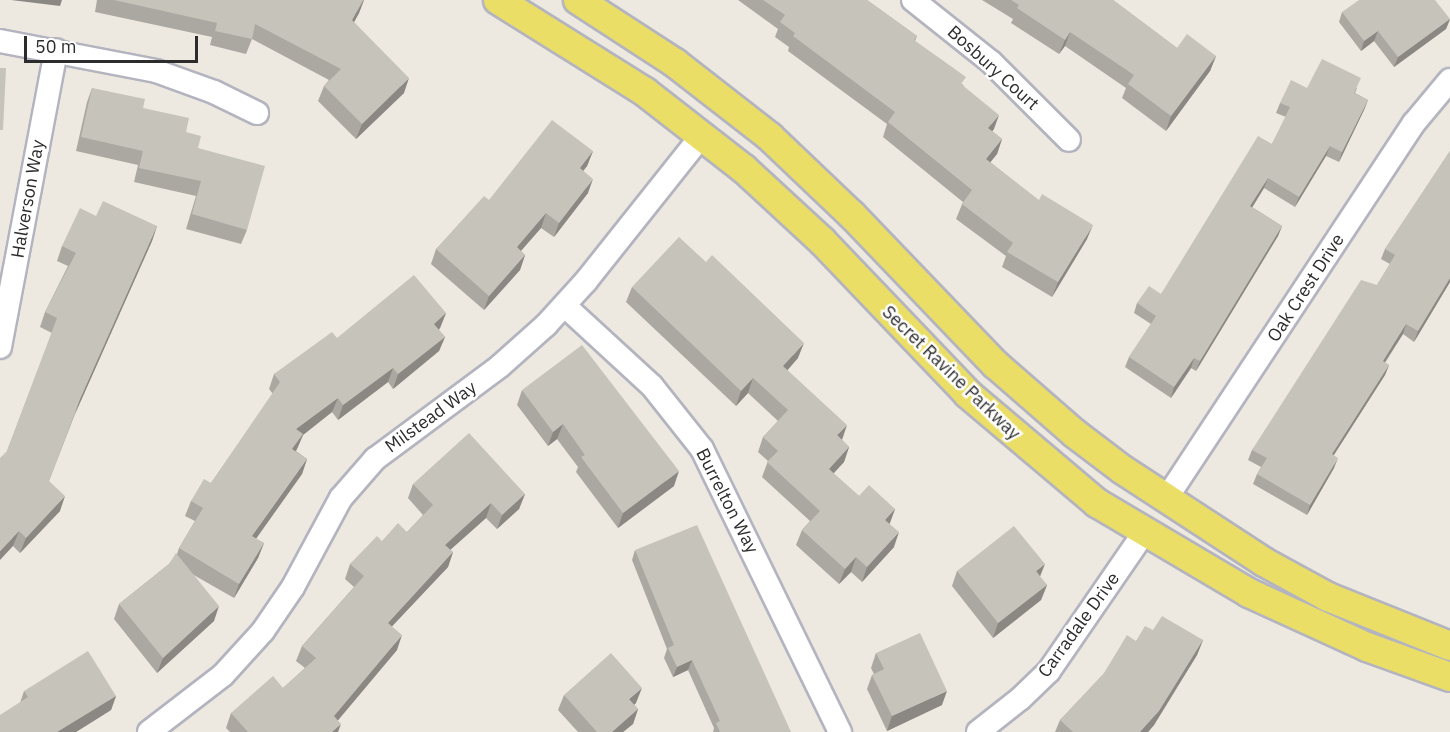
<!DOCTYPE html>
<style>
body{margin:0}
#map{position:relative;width:1450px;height:732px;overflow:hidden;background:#ede9e0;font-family:"IBM Plex Sans",sans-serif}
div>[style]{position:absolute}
.roads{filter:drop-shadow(2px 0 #b3b4bf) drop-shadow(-2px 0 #b3b4bf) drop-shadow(0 2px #b3b4bf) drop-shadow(0 -2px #b3b4bf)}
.minor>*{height:22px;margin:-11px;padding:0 11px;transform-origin:11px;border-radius:11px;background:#fff}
.major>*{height:28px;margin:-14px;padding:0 14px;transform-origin:14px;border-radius:14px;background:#ebde67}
.wall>*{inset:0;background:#aaa8a1}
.shaded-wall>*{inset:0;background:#8b8883}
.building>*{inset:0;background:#c6c3bb}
span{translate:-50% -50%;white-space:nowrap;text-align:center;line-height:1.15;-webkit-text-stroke:5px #fff;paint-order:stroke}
.street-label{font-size:18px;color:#2c2c2c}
.scale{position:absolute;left:24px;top:36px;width:174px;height:27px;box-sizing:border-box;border:3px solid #2c2c2c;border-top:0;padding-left:8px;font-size:18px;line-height:21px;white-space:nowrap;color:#2c2c2c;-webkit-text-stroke:4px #fff;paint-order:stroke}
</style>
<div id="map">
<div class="roads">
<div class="minor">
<div style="left:913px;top:0;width:100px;rotate:38.5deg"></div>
<div style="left:991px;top:62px;width:110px;rotate:45deg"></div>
<div style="left:0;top:41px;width:159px;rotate:10.9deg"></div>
<div style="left:156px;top:71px;width:62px;rotate:19.9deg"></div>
<div style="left:214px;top:92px;width:48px;rotate:26deg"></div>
<div style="left:565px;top:306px;width:118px;rotate:42.6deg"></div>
<div style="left:652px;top:386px;width:80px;rotate:51.6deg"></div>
<div style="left:702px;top:449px;width:315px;rotate:64deg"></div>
<div style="left:0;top:347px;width:302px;rotate:-79.3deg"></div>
<div style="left:1166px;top:499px;width:450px;rotate:-56.6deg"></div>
<div style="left:1414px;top:123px;width:56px;rotate:-50.1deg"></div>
<div style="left:149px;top:732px;width:93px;rotate:-37.6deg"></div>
<div style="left:223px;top:675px;width:59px;rotate:-47.7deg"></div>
<div style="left:263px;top:631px;width:53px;rotate:-55.7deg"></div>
<div style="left:293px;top:587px;width:101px;rotate:-61.7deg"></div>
<div style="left:341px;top:498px;width:52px;rotate:-48.9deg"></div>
<div style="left:375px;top:459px;width:156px;rotate:-36.6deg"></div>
<div style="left:500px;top:366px;width:62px;rotate:-41.7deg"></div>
<div style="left:546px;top:325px;width:59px;rotate:-47.7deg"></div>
<div style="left:586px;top:281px;width:186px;rotate:-51.5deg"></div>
<div style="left:978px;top:732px;width:53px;rotate:-38.2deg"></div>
<div style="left:1020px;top:699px;width:40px;rotate:-44deg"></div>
<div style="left:1049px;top:671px;width:168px;rotate:-55.5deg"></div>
</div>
<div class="major">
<div style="left:498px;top:0;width:173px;rotate:32deg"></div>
<div style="left:645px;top:92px;width:125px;rotate:37.9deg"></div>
<div style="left:744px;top:169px;width:106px;rotate:42.7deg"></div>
<div style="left:822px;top:241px;width:211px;rotate:46.3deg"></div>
<div style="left:968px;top:394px;width:169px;rotate:40.2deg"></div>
<div style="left:1097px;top:503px;width:177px;rotate:30.6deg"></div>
<div style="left:1249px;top:593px;width:130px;rotate:24.6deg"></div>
<div style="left:1367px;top:647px;width:88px;rotate:19.9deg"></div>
<div style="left:578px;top:0;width:116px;rotate:33deg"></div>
<div style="left:675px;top:63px;width:120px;rotate:37.9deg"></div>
<div style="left:770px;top:137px;width:113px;rotate:43.6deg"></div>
<div style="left:852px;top:215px;width:207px;rotate:46.2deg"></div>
<div style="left:995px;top:364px;width:105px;rotate:41.1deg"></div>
<div style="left:1074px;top:433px;width:61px;rotate:37.1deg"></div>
<div style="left:1123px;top:470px;width:168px;rotate:33.1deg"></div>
<div style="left:1264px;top:562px;width:73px;rotate:28.7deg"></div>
<div style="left:1328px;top:597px;width:131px;rotate:21.9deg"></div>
</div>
</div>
<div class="wall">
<div style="clip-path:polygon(97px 0,364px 0,359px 13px,354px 22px,404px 93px,356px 139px,318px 101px,324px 86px,329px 80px,252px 39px,246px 54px,210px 45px,212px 37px,95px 12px)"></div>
<div style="clip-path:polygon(738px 0,867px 0,917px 36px,915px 41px,963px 85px,994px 129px,992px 131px,1002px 139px,997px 154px,990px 162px,1087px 239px,1052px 297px,1002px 267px,1006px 256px,956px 219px,963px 202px,883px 137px,887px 124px,788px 51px,789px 47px,775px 37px,778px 29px)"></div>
<div style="clip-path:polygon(982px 0,1113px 0,1177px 48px,1216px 56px,1210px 71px,1166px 131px,1122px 98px,1126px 88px,1065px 46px,1059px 54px,1011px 23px,1013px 19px)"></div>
<div style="clip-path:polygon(1342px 12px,1450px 19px,1446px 29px,1394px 67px,1374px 41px,1361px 51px,1339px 22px)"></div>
<div style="clip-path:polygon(92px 88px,143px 108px,186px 132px,198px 148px,247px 230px,241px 244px,186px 229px,196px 196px,134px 182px,138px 165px,76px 151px,87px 102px)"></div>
<div style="clip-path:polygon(1307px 88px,1357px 88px,1355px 93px,1368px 100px,1364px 110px,1339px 162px,1326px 156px,1295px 207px,1264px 188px,1252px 207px,1282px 226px,1278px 236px,1196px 371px,1191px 368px,1171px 398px,1125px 367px,1129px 357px,1151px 324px,1134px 313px,1137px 303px,1161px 294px,1272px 144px,1286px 117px,1276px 113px,1280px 103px)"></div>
<div style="clip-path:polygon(593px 151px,587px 166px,583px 171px,588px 193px,554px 237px,541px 228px,521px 251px,525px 255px,520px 270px,484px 310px,431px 264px,436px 249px,489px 200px)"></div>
<div style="clip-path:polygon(1450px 151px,1450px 282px,1414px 342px,1403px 334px,1385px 363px,1389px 365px,1385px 375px,1334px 455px,1334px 468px,1307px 515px,1253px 484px,1257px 474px,1261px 467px,1248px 460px,1252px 450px,1377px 285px,1390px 264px,1381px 259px,1385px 249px)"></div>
<div style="clip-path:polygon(96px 216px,157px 226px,152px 241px,75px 414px,49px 481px,60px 511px,20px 553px,13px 546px,7px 451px,52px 333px,40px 327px,45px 312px,68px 266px,57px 261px,62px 246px)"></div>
<div style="clip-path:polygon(632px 287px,798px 358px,787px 370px,842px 440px,849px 447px,844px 462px,833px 473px,859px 496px,895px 509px,889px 524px,894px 547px,862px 582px,851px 572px,839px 584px,796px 545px,802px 530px,810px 521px,762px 477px,768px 461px,758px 452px,763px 437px,778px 421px,748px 393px,736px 406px,626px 302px)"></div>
<div style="clip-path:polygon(446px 313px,440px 328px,439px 330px,445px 337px,439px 351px,393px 389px,388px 382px,338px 420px,332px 412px,303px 435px,296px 451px,307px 459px,302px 474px,256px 539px,264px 543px,258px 558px,234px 598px,192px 574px,214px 621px,157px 673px,114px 619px,119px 604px,169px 564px,177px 554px,179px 548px,195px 521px,185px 516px,191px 501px,211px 483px,273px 394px,269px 389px,274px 374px,337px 338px)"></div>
<div style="clip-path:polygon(522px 390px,674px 486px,618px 528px,576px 472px,578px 467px,557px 439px,548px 446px,517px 405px)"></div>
<div style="clip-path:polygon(413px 484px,525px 494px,519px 509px,497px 529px,486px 518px,450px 550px,453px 552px,448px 567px,392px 626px,397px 650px,338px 720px,338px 732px,230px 732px,226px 728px,231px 713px,283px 688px,305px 668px,296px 661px,302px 646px,354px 587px,345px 579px,350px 564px,382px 541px,407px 532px,423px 515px,408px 498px)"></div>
<div style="clip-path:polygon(635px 550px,791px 732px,713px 732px,714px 728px,688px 670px,673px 677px,664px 658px,667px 649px,632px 560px)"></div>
<div style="clip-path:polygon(957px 571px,1040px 577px,1047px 585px,1041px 600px,993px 638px,952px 586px)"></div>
<div style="clip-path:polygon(1153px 630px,1203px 640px,1197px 655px,1154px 725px,1148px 732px,1055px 732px,1060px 720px,1136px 641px)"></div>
<div style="clip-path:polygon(876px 653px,942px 705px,887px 731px,867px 689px,872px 675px,874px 674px,871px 668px)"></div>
<div style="clip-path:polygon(24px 691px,116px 696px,111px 710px,76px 732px,0 732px,20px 703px)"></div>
<div style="clip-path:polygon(564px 695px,636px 703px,634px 705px,638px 709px,633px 724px,623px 732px,578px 732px,558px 710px)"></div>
</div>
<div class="shaded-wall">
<div style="clip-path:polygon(11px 0,62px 0,60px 6px)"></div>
<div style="clip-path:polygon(364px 0,359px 13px,347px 35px,352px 20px)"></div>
<div style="clip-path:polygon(1450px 19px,1446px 29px,1394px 67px,1398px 57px)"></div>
<div style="clip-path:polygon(1378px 31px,1374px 41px,1361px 51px,1364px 41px)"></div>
<div style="clip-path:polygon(1070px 32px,1065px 46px,1059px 54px,1065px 40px)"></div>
<div style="clip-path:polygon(1216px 56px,1210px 71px,1166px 131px,1171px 116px)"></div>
<div style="clip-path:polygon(409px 78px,404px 93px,356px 139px,362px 124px)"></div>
<div style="clip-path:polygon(1368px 100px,1364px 110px,1339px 162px,1342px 152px)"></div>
<div style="clip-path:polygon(999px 115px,994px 129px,983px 143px,988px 128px)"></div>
<div style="clip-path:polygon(1002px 139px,997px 154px,981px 174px,986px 159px)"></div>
<div style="clip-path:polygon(1330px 146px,1326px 156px,1295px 207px,1299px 197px)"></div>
<div style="clip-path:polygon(593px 151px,587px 166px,574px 183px,580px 168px)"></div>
<div style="clip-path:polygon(1268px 178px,1264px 188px,1247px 216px,1250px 206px)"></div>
<div style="clip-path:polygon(593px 179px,588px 193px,554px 237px,559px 223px)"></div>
<div style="clip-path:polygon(546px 213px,541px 228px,511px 262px,517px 247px)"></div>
<div style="clip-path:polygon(1093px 225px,1087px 239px,1052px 297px,1058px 282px)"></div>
<div style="clip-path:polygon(157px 226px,152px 241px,75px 414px,80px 399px)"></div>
<div style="clip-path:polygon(1282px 226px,1278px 236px,1196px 371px,1200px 361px)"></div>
<div style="clip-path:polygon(525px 255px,520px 270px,484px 310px,489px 296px)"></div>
<div style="clip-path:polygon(1450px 278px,1450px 282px,1414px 342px,1418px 331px)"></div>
<div style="clip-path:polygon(446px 313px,440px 328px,428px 338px,434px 324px)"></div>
<div style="clip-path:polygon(1406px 324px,1403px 334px,1379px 371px,1383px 361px)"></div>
<div style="clip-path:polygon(445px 337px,439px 351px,393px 389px,398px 374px)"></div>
<div style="clip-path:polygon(804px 343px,798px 358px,778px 381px,783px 366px)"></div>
<div style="clip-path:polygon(1194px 358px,1191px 368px,1171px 398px,1174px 387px)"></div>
<div style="clip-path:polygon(1389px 365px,1385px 375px,1328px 464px,1332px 454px)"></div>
<div style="clip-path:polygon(393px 368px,388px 382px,338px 420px,343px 405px)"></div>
<div style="clip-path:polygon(753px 378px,748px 393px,736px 406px,741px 391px)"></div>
<div style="clip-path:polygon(338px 398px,332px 412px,303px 435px,297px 449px,287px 464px,296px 429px)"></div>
<div style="clip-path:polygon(563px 424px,557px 439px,548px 446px,553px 432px)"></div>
<div style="clip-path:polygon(847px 425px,842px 440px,837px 435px)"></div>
<div style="clip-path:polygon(849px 447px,844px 462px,824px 484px,829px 469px)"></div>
<div style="clip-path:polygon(1338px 458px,1334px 468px,1307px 515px,1310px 505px)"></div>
<div style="clip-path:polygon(307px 459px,302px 474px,247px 551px,252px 536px)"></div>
<div style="clip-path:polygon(679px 471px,674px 486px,618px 528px,623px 513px)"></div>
<div style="clip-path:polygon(525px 494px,519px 509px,497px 529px,502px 515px)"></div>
<div style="clip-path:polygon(65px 496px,60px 511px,20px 553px,26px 538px)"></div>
<div style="clip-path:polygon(491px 503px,486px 518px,440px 559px,445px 545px)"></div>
<div style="clip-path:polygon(895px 509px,890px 523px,880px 535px,885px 520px)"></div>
<div style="clip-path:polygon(19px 531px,13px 546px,0 560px,0 551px)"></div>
<div style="clip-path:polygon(899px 532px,894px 547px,862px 582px,867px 567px)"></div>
<div style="clip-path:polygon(264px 543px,258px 558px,234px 598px,239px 584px)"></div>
<div style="clip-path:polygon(453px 552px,448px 567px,382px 637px,388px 623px)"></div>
<div style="clip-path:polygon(856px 557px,851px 572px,839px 584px,845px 569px)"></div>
<div style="clip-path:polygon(1045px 564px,1039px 579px,1036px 571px)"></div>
<div style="clip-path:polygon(1047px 585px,1041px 600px,993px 638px,998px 623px)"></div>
<div style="clip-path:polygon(219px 606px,214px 621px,157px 673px,163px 658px)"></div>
<div style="clip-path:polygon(402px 635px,397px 650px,329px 731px,334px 716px)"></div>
<div style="clip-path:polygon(1203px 640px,1197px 655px,1154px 725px,1148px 732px,1140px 732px)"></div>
<div style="clip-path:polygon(692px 660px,688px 670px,673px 677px,677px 667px)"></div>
<div style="clip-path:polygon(642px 688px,636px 703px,624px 714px,629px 699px)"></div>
<div style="clip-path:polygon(947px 691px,942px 705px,887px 731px,892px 716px)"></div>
<div style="clip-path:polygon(116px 696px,111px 710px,76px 732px,57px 732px)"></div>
<div style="clip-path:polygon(638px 709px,633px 724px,623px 732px,612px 732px)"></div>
<div style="clip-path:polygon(341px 724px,338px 732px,332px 732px)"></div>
</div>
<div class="building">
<div style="clip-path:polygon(114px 0,363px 0,352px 20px,409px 78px,362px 124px,324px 86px,341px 69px,255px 24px,252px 39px,215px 31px,217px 23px)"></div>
<div style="clip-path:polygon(763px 0,867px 0,917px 36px,914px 40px,966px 77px,961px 84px,999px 115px,988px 128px,1002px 139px,986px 159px,1039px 200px,1042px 194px,1093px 225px,1058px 282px,1007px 252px,1013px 243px,962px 204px,972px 190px,888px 122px,895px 112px,793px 36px,795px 33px,780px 22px,785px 15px)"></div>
<div style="clip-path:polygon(1011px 0,1113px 0,1177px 48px,1187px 34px,1216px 56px,1171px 116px,1128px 84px,1134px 75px,1070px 32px,1065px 40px,1017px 8px,1019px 5px)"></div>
<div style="clip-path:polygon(1359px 0,1435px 0,1450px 19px,1398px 57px,1378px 31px,1364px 41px,1342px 12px)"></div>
<div style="clip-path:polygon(1322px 59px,1361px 78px,1354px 93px,1368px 100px,1342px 152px,1330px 146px,1299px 197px,1268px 178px,1250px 206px,1282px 226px,1200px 361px,1194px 358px,1174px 387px,1129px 357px,1156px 316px,1137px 303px,1149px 286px,1161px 294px,1258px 136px,1272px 144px,1290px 107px,1280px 103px,1291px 80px,1307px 88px)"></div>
<div style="clip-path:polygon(0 68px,6px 68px,3px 130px,0 130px)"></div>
<div style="clip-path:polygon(92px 88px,145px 99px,143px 108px,189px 118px,186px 132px,201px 136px,198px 148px,265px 166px,247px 230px,192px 214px,201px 181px,139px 168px,143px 151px,81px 137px)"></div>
<div style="clip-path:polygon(552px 120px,593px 151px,580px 168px,593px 179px,559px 223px,546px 213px,517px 247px,525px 255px,489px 296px,436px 249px,484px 196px,489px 200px)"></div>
<div style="clip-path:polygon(1450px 151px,1450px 278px,1418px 331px,1406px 324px,1383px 361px,1389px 365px,1332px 454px,1338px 458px,1310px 505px,1257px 474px,1267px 458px,1252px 450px,1361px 280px,1377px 285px,1395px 255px,1385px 249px)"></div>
<div style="clip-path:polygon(103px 201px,157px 226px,80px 399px,49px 481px,65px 496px,26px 538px,19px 531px,0 551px,0 458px,7px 451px,57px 318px,45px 312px,76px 253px,62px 246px,80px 208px,96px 216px)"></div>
<div style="clip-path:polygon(679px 237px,706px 262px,712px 255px,804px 343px,783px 366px,847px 425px,837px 435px,849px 447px,829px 469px,859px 496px,869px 485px,895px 509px,885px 520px,899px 532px,867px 567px,856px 557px,845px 569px,802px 530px,820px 511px,767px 462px,778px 451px,763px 437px,788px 410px,753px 378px,741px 391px,632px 287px)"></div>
<div style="clip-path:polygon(414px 275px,446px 313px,434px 324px,445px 337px,398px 374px,393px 368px,343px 405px,338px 398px,296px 429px,303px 434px,292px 449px,307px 459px,252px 536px,264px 543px,239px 584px,179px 548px,203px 508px,191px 501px,204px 479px,211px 483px,280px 382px,274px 374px,332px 332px,337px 338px)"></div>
<div style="clip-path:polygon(582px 345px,679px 471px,623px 513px,581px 457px,585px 455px,563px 424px,553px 432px,522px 390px)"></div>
<div style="clip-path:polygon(469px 433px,525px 494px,502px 515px,491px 503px,445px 545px,453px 552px,388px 623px,402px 635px,334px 716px,341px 724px,332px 732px,248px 732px,231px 713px,273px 676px,283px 688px,316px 658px,302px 646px,364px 576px,350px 564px,377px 536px,382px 541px,398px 523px,407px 532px,433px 505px,413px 484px)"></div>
<div style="clip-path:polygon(697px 525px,791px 732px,720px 732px,716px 723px,720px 721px,692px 660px,677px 667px,668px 648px,674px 645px,635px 550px)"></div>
<div style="clip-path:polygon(1014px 526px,1045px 564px,1036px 571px,1047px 585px,998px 623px,957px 571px)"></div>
<div style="clip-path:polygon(176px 553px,219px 606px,163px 658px,119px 604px,169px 564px)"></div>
<div style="clip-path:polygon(1162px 616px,1203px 640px,1159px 711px,1140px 732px,1073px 732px,1060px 720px,1104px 673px,1127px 635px,1136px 641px,1145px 626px,1153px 630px)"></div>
<div style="clip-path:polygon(920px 633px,947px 691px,892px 716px,872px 675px,884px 669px,876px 653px)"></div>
<div style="clip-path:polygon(88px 651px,116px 696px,57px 732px,0 732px,0 715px,28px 697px,24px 691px)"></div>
<div style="clip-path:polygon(611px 653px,642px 688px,629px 699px,638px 709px,612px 732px,597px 732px,564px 695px)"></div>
</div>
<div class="street-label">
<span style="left:993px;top:68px;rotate:42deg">Bosbury Court</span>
<span style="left:28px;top:199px;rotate:-80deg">Halverson Way</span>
<span style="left:1306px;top:288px;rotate:-57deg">Oak Crest Drive</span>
<span style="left:951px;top:373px;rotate:44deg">Secret Ravine Parkway</span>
<span style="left:431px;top:417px;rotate:-36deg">Milstead Way</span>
<span style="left:727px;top:501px;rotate:63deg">Burrelton Way</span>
<span style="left:1079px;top:625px;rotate:-54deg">Carradale Drive</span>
</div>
<div class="scale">50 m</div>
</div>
